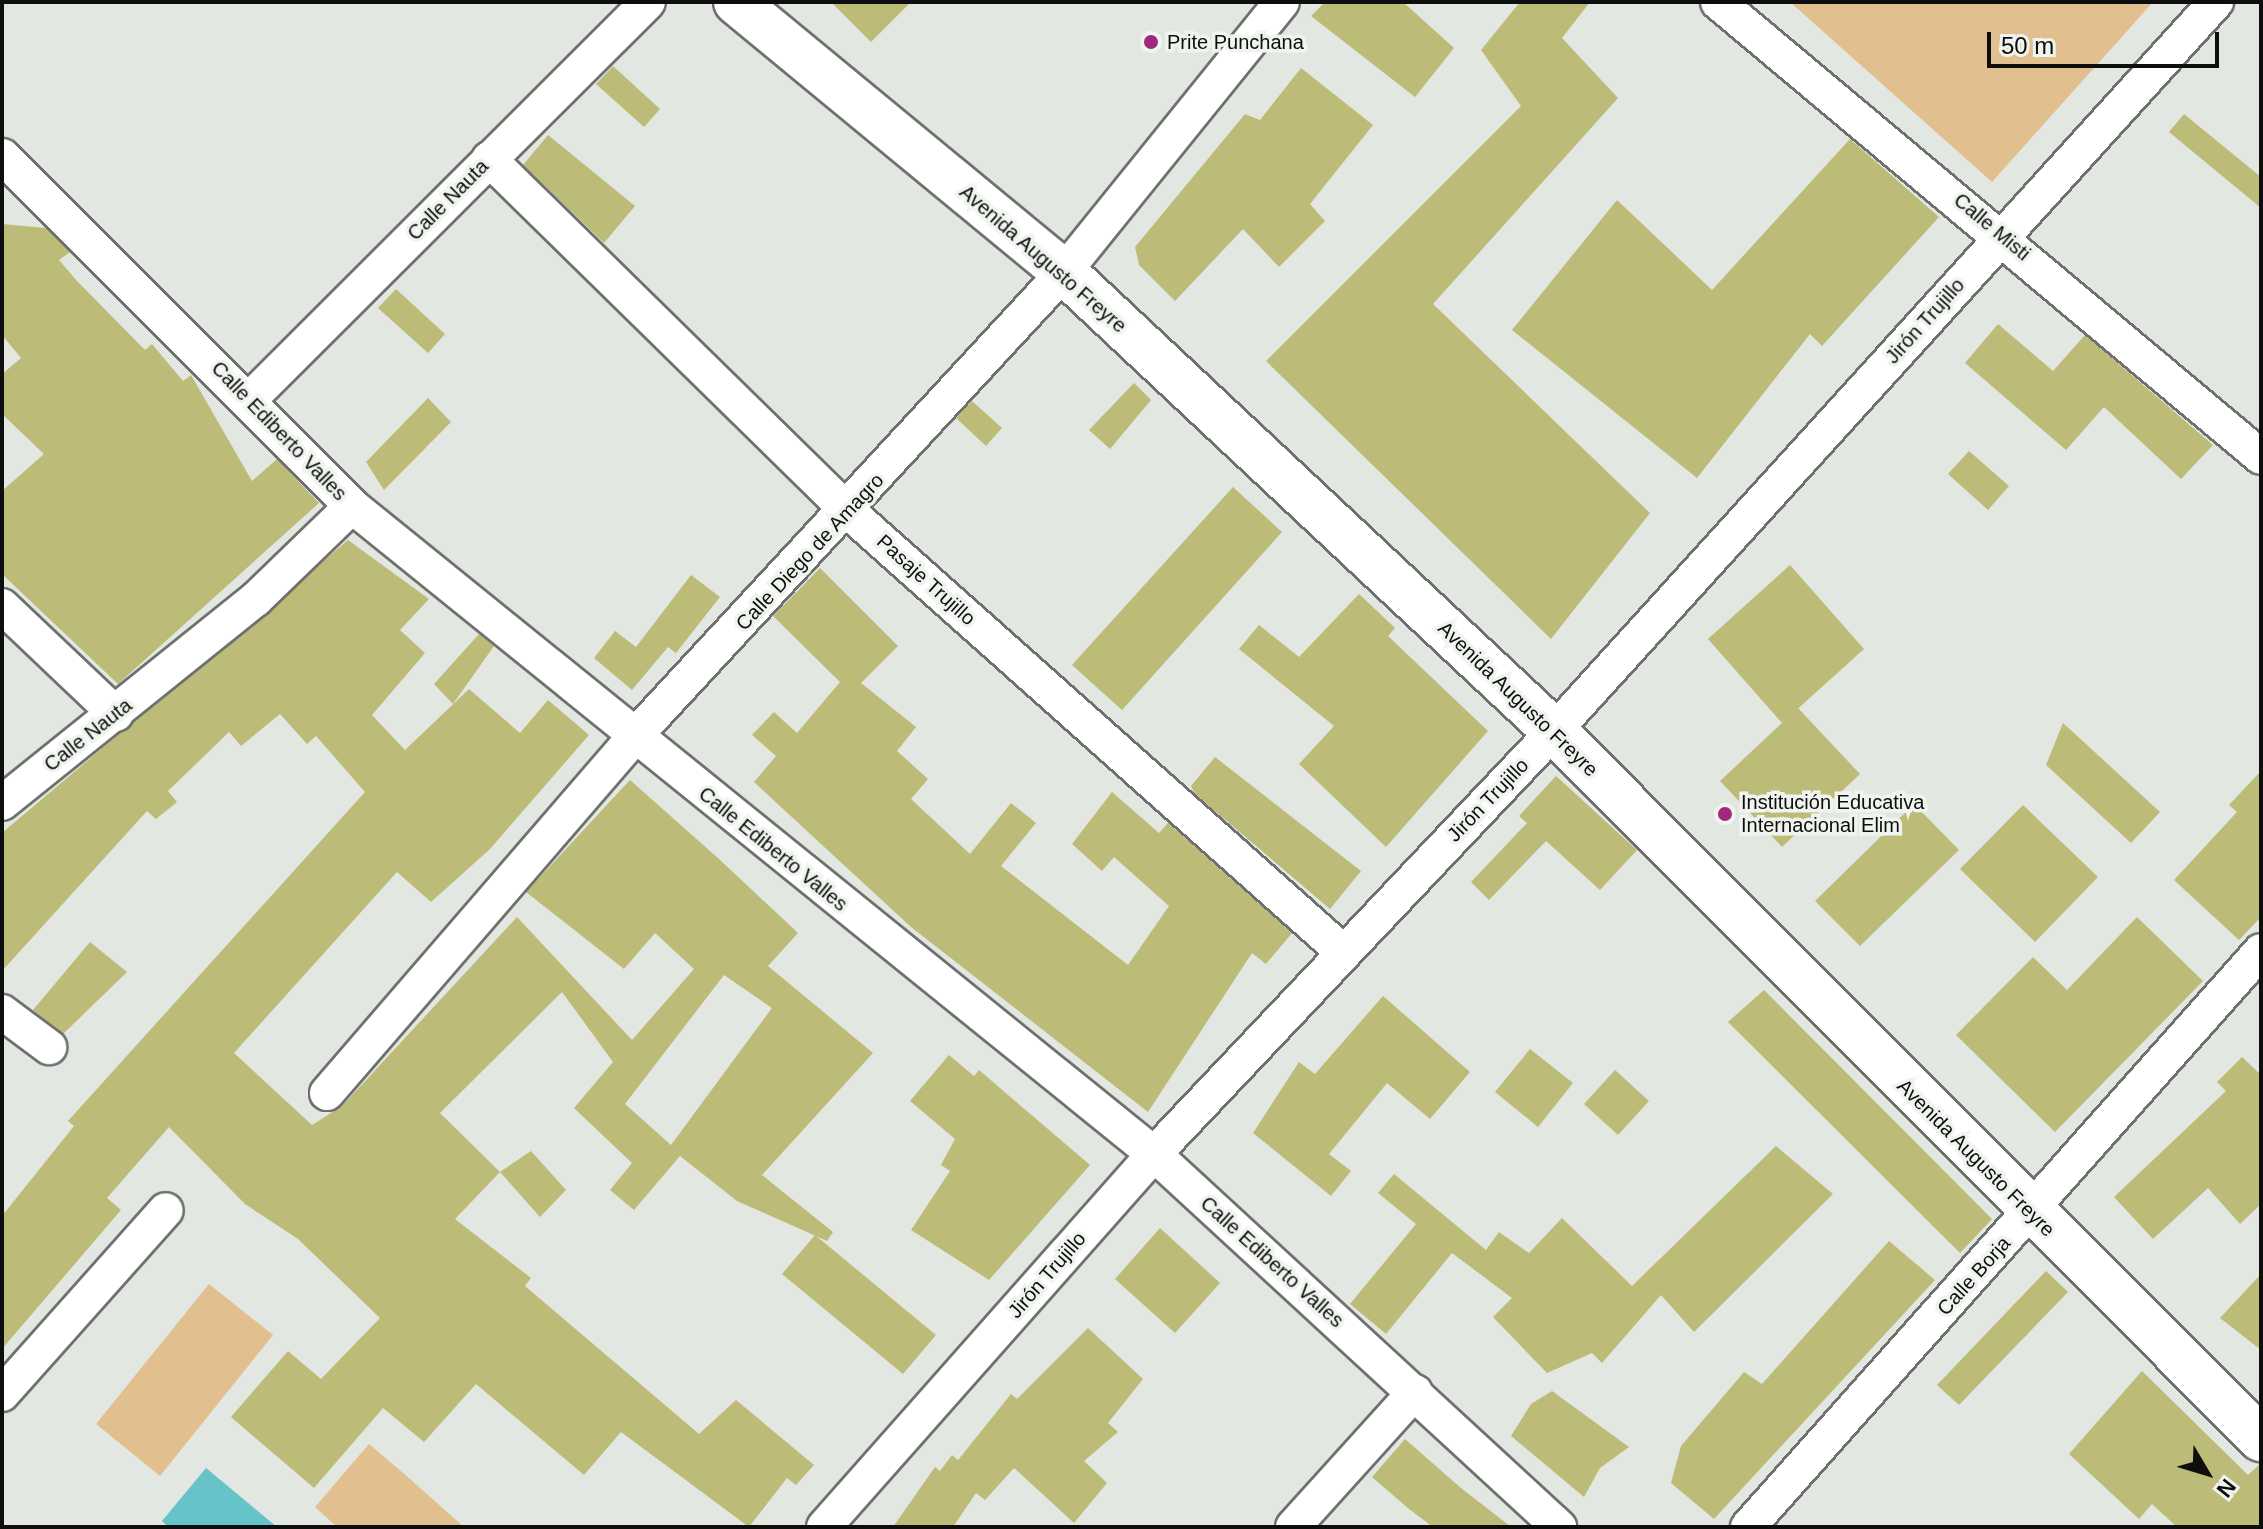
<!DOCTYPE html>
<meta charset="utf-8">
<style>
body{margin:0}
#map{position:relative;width:2263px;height:1529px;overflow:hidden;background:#e3e7e2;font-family:Helvetica,sans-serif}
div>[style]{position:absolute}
.green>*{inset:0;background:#e2bf8e}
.water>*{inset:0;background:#66c3ca}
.building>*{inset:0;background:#bcbb77}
.roads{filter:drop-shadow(2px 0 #6e716d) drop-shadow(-2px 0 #6e716d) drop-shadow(0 2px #6e716d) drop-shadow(0 -2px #6e716d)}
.street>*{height:34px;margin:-17px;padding:0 17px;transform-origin:17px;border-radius:17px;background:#fff}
.secondary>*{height:44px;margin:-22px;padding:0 22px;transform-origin:22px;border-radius:22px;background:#fff}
.dots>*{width:22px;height:22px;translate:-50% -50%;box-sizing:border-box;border:4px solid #f0f4ef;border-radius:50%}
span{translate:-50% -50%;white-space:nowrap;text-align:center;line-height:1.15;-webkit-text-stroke:7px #f0f4ef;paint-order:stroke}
.poi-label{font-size:20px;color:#0d0e0d}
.left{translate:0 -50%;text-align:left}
.street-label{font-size:20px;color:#0d0e0d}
.frame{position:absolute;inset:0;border:4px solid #0d0e0d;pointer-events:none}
.north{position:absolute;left:2167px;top:1433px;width:80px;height:80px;-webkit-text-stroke:6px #f0f4ef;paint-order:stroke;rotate:128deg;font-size:22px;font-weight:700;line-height:32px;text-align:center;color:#0d0e0d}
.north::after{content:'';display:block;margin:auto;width:28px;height:36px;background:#0d0e0d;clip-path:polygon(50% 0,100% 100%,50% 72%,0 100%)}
.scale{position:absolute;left:1987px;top:32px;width:232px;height:36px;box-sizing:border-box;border:4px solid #0d0e0d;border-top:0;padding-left:10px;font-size:24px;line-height:28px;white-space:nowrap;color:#0d0e0d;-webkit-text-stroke:6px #f0f4ef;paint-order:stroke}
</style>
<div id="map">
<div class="green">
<div style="clip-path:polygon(1790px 2px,2153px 2px,1992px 182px)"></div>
<div style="clip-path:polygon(209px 1284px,273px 1335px,160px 1476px,96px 1424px)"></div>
<div style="clip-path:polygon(369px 1444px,409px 1478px,464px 1527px,337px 1527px,315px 1507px)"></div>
</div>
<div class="water">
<div style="clip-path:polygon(206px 1468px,277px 1527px,168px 1527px,162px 1521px)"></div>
</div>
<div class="building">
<div style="clip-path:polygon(831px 2px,911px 2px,871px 42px)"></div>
<div style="clip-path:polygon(1325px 2px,1403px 2px,1454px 48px,1415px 97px,1311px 16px)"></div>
<div style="clip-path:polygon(1520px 2px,1590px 2px,1562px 38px,1618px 98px,1433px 304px,1650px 513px,1551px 639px,1266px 361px,1521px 106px,1481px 50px)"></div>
<div style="clip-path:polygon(613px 66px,660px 109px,644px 127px,596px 84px)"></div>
<div style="clip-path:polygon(1301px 68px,1373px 125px,1310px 204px,1325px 221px,1279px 267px,1243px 229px,1175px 301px,1139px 265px,1135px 247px,1245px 114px,1260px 120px)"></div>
<div style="clip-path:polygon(2184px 114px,2261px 177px,2261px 208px,2169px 132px)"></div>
<div style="clip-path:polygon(548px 135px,635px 206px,604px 243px,523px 165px)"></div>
<div style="clip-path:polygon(1850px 139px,1939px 217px,1822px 346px,1810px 334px,1697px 478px,1512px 330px,1617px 200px,1712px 290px)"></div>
<div style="clip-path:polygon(2px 224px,46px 228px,70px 252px,59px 260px,77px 281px,145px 350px,152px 344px,183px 381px,191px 375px,252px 481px,277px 459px,319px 503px,118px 684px,2px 574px,2px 491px,44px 454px,2px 414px,2px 374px,21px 358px,2px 335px)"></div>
<div style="clip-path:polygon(396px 289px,445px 334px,428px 353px,378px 308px)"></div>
<div style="clip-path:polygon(1998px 324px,2053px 371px,2085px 335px,2213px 445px,2181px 479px,2104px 407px,2066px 450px,1965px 363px)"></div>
<div style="clip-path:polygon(1134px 383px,1151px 400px,1110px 449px,1089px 430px)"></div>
<div style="clip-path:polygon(428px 398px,451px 422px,384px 490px,366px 462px)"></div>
<div style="clip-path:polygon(972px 401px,1002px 428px,986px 446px,956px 418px)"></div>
<div style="clip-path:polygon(1969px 451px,2009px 486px,1988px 510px,1948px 474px)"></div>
<div style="clip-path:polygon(1233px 487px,1282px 532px,1122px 710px,1072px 665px)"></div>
<div style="clip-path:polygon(evenodd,348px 540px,429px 599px,400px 630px,425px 653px,372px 715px,405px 750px,469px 689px,520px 733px,548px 700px,589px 735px,490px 849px,431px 902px,397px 872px,234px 1053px,312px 1125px,342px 1106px,517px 917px,632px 1040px,694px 969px,655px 933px,624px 969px,526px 892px,630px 780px,719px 859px,798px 933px,768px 966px,873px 1053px,762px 1175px,833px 1232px,827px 1241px,737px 1201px,680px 1156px,634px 1210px,610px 1190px,632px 1163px,574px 1108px,613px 1062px,562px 992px,440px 1113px,500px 1172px,455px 1219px,531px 1278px,525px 1286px,699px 1434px,736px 1400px,814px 1465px,796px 1485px,787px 1478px,749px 1527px,621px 1432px,584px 1475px,476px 1384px,424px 1442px,383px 1408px,314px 1488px,231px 1417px,288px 1351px,321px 1379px,380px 1318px,298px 1239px,245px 1204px,169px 1127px,107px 1198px,121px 1210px,2px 1349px,2px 1216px,74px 1126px,68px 1121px,365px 792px,316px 736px,307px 744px,280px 714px,241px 746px,229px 732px,168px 791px,177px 802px,156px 819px,147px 811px,2px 971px,2px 833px,348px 540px,724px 975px,772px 1008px,671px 1145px,625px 1104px,724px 975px)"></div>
<div style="clip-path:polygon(1790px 565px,1864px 649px,1782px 723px,1708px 639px)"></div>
<div style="clip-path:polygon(820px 568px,898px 646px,861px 683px,916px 727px,897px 751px,928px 779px,911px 799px,970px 854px,1011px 803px,1036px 823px,1001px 866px,1128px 965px,1169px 906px,1114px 857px,1102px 871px,1072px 844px,1112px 792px,1159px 833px,1168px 823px,1292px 933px,1266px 964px,1252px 953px,1148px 1112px,911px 927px,754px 782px,776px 756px,752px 735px,774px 712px,797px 733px,840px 682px,773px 616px)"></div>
<div style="clip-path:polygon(691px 575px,720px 597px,676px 653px,668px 647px,632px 690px,594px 658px,615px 631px,636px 647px)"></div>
<div style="clip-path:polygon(1359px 594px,1395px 628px,1388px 636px,1488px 731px,1386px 847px,1299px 764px,1334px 726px,1239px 649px,1259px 625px,1299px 657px)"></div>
<div style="clip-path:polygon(479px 634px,494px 646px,453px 704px,434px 684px)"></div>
<div style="clip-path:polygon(1798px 708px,1860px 774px,1782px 847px,1720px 781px)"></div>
<div style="clip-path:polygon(2063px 723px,2160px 812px,2131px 843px,2046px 765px)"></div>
<div style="clip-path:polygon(1215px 757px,1361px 871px,1330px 909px,1195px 794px,1191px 786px)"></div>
<div style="clip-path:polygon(2261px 771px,2261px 917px,2239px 940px,2174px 880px,2237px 812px,2229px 805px)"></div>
<div style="clip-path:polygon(1556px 776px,1637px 850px,1600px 890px,1546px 841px,1489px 900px,1471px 882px,1527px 823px,1519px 816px)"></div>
<div style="clip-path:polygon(1914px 804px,1959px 850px,1860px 946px,1815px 901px)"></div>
<div style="clip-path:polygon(2023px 805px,2098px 877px,2035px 942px,1960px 869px)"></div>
<div style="clip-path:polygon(2137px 917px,2203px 981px,2055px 1132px,1956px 1035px,2033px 957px,2067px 990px)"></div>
<div style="clip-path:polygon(90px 942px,127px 972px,63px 1034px,33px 1010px)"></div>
<div style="clip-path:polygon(1764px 990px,1992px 1219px,1960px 1253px,1728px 1022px)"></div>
<div style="clip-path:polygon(1383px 996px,1470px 1072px,1430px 1119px,1387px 1083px,1329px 1154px,1351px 1171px,1331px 1196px,1253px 1133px,1299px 1062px,1315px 1074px)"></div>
<div style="clip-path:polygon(1530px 1049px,1573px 1083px,1538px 1127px,1495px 1092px)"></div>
<div style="clip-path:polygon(949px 1055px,974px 1076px,979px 1070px,1090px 1165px,989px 1280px,911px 1230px,950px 1171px,941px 1165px,955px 1139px,910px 1101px)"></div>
<div style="clip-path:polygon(2242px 1057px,2261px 1075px,2261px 1204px,2240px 1224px,2208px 1188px,2153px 1239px,2114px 1197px,2226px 1091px,2217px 1082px)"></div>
<div style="clip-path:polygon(1615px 1070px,1649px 1101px,1618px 1135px,1584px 1104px)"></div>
<div style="clip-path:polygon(1776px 1146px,1833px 1194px,1694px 1332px,1661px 1295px,1602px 1363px,1592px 1353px,1547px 1373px,1493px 1317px,1512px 1298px,1452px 1253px,1386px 1334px,1350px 1304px,1416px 1224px,1378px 1193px,1394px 1174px,1486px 1250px,1499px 1232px,1529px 1253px,1562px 1218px,1632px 1286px)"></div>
<div style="clip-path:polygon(531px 1151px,566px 1190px,540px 1217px,500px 1172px)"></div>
<div style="clip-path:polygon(1160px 1228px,1220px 1283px,1175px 1333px,1115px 1279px)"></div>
<div style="clip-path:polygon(815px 1235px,936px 1335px,903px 1374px,782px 1274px)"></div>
<div style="clip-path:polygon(1889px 1241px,1935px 1280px,1714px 1519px,1671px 1483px,1681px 1446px,1744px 1372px,1762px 1384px)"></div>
<div style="clip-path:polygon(2046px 1271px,2068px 1292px,1959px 1405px,1937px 1385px)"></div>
<div style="clip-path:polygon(2261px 1274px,2261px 1350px,2220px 1318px)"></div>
<div style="clip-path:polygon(1088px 1328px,1143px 1379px,1108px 1423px,1118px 1432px,1084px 1461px,1107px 1483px,1074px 1523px,1014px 1468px,985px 1500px,976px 1493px,953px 1527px,893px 1527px,935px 1467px,940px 1471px,952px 1455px,958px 1460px,1011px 1394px,1017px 1399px)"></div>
<div style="clip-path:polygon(2142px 1371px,2248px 1475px,2261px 1463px,2261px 1527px,2177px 1527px,2152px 1504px,2139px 1519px,2069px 1454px)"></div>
<div style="clip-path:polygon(1552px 1391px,1629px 1447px,1600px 1468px,1584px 1497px,1511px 1436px,1531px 1404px)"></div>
<div style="clip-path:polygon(1405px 1439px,1461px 1488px,1511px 1527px,1433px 1527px,1409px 1509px,1372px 1477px)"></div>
</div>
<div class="roads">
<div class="street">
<div style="left:1718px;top:2px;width:708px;rotate:39.96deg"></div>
<div style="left:2px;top:156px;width:495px;rotate:45deg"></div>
<div style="left:352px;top:506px;width:1031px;rotate:38.94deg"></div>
<div style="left:1154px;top:1154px;width:551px;rotate:42.64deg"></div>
<div style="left:489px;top:159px;width:504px;rotate:44.44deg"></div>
<div style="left:849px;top:512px;width:662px;rotate:41.69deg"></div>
<div style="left:250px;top:399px;width:562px;rotate:-44.93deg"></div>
<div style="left:2px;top:606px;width:157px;rotate:43.5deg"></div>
<div style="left:2px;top:803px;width:326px;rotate:-38.8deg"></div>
<div style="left:256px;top:599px;width:134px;rotate:-44.1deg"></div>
<div style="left:2px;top:1012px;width:59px;rotate:36.7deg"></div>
<div style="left:327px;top:1093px;width:469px;rotate:-49.2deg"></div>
<div style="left:633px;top:738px;width:635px;rotate:-47.23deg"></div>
<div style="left:1064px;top:272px;width:347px;rotate:-51.1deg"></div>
<div style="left:2px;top:1394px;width:246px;rotate:-48.3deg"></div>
<div style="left:824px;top:1527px;width:498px;rotate:-48.5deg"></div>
<div style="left:1154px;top:1154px;width:582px;rotate:-46.6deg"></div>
<div style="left:1554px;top:731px;width:985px;rotate:-47.76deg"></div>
<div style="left:1293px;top:1527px;width:182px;rotate:-47.9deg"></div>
<div style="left:1748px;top:1527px;width:771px;rotate:-48.31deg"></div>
</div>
<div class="secondary">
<div style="left:736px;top:2px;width:425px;rotate:39.5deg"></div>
<div style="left:1064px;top:272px;width:671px;rotate:43.13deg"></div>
<div style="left:1554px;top:731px;width:1001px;rotate:45.04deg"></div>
</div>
</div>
<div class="dots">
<div style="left:1151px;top:42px;background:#a2287e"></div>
<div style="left:1725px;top:814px;background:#a2287e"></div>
</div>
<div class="poi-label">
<span class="left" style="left:1167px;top:42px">Prite Punchana</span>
<span class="left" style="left:1741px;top:814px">Institución Educativa<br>Internacional Elim</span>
</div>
<div class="street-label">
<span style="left:448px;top:200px;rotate:-45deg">Calle Nauta</span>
<span style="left:1992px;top:227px;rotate:40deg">Calle Misti</span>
<span style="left:1043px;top:259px;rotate:41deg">Avenida Augusto Freyre</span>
<span style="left:1925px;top:321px;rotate:-48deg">Jirón Trujillo</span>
<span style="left:279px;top:431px;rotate:46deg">Calle Ediberto Valles</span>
<span style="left:810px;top:552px;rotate:-47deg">Calle Diego de Amagro</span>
<span style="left:926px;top:580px;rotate:42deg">Pasaje Trujillo</span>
<span style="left:1518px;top:699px;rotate:44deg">Avenida Augusto Freyre</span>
<span style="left:88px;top:735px;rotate:-38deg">Calle Nauta</span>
<span style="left:1488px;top:800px;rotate:-46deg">Jirón Trujillo</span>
<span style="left:773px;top:849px;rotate:39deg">Calle Ediberto Valles</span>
<span style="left:1976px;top:1158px;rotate:45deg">Avenida Augusto Freyre</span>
<span style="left:1272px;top:1262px;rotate:42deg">Calle Ediberto Valles</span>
<span style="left:1047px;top:1275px;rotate:-49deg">Jirón Trujillo</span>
<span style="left:1974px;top:1276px;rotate:-48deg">Calle Borja</span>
</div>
<div class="frame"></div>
<div class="north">N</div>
<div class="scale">50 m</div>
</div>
